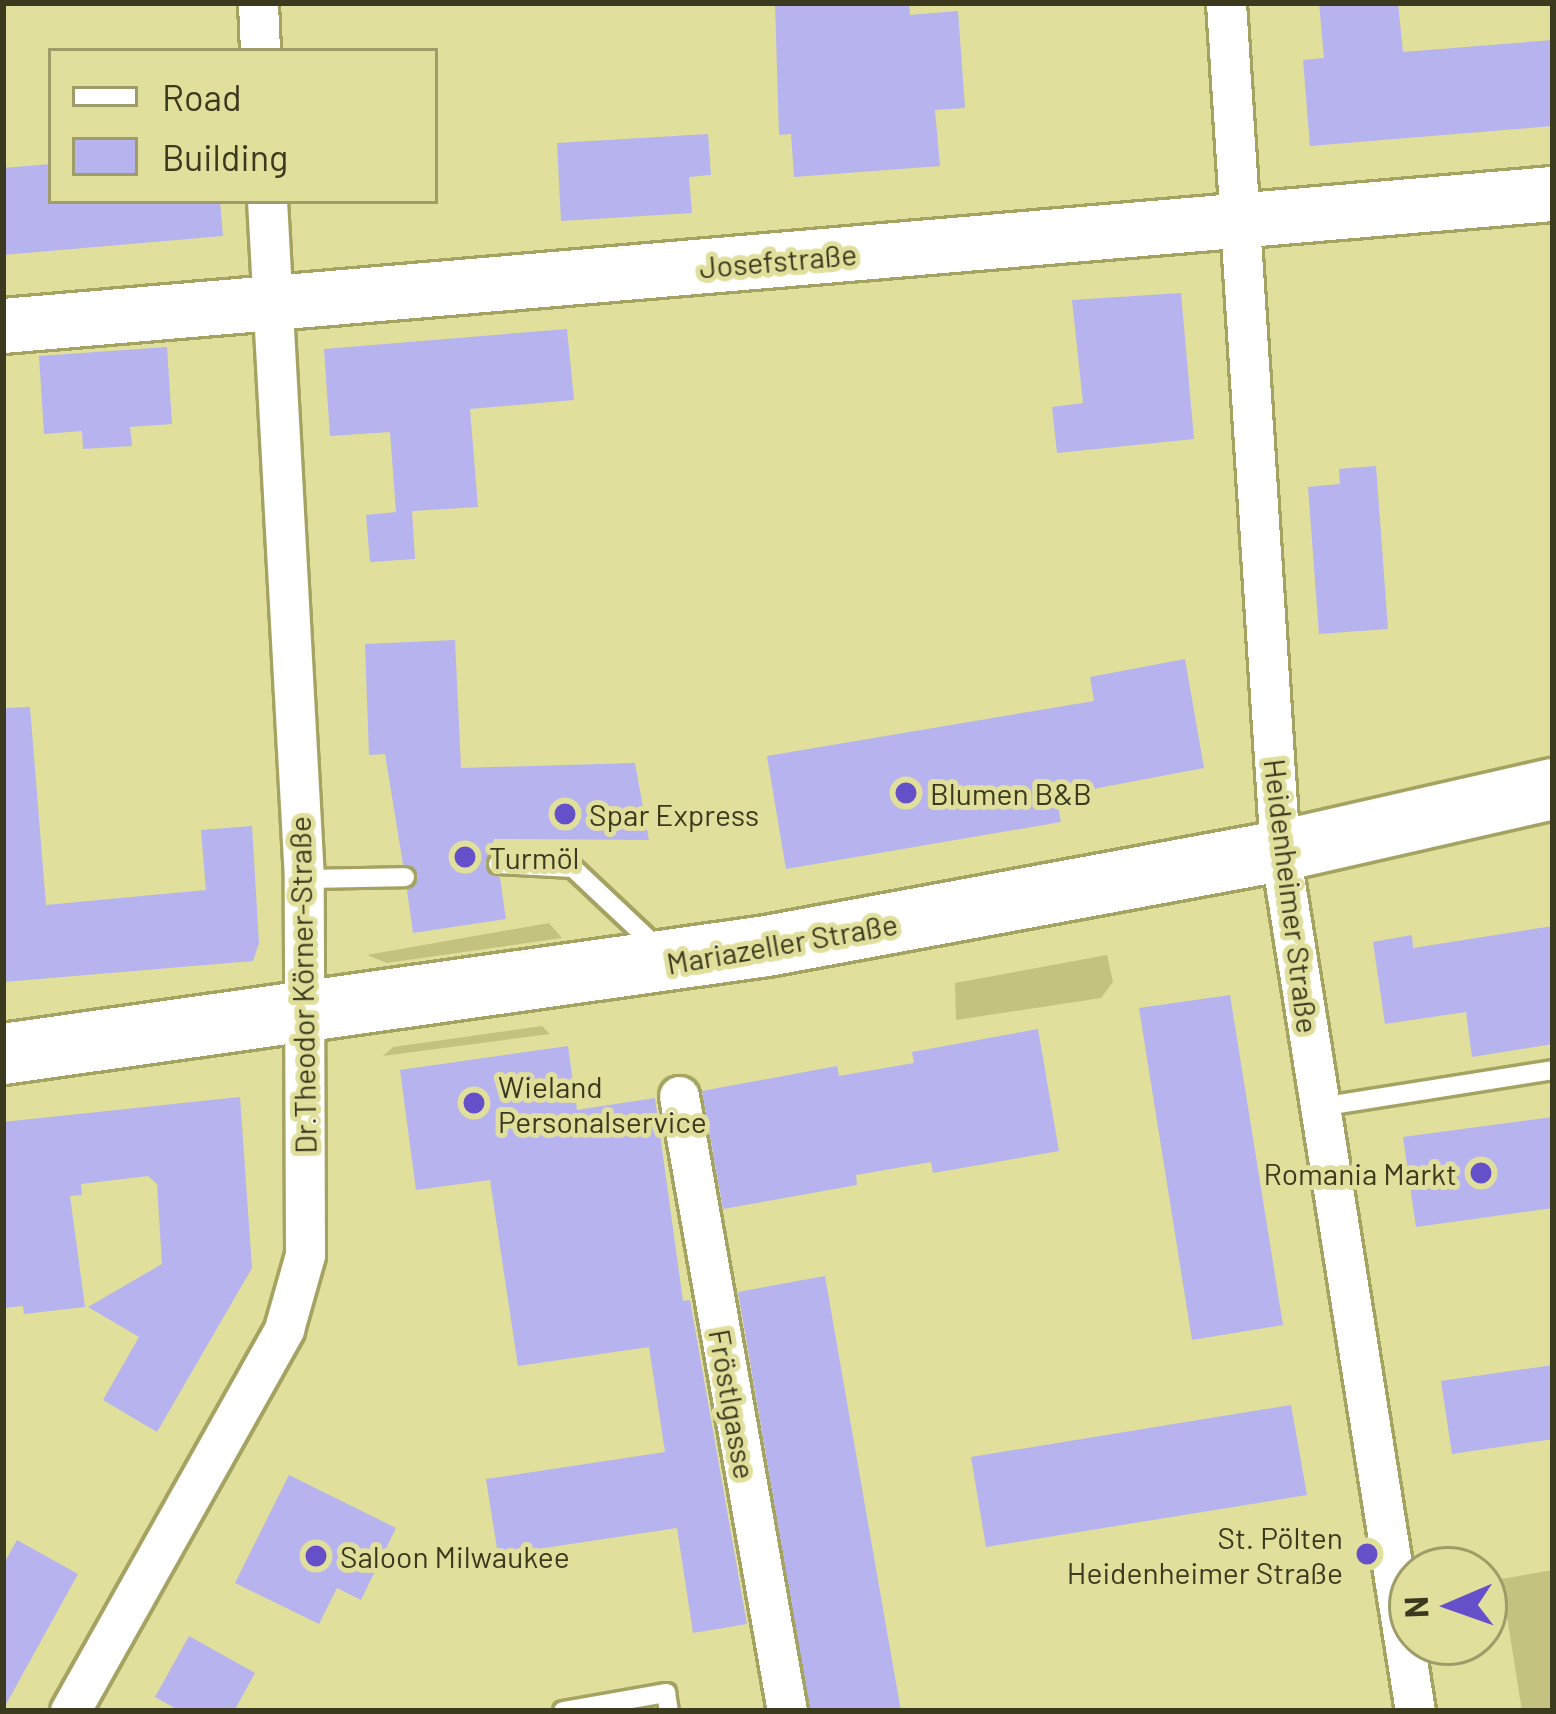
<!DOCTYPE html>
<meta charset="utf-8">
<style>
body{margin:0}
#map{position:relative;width:1556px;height:1714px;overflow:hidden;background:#e0df9c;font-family:Barlow,sans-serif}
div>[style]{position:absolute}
.green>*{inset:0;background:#c4c27f}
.building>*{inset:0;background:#b6b3ef}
.roads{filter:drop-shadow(3px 0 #a5a362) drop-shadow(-3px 0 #a5a362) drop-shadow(0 3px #a5a362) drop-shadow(0 -3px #a5a362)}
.lane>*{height:18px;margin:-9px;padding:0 9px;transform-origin:9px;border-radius:9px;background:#fff}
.street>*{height:39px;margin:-19.5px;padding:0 19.5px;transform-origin:19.5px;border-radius:19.5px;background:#fff}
.secondary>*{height:54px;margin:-27px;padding:0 27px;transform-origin:27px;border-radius:27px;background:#fff}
.primary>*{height:60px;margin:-30px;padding:0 30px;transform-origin:30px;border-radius:30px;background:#fff}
.dots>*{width:33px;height:33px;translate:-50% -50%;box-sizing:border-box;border:6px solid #e0df9c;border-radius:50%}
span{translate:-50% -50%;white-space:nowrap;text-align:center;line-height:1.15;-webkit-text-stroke:10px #e0df9c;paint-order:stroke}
.street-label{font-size:30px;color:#3b3a1f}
.poi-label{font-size:30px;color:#3b3a1f}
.left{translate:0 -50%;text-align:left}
.right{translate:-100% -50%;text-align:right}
.frame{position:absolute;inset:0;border:6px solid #3b3a1f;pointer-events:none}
.legend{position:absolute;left:48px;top:48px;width:390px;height:156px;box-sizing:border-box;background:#e0df9c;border:3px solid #9e9d6a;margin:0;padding:15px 21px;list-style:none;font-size:36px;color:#3b3a1f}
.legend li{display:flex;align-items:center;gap:24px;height:60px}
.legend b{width:60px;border:3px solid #9e9d6a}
.north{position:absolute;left:1388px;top:1546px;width:120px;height:120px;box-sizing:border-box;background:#e0df9c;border:3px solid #9e9d6a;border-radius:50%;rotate:268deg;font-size:33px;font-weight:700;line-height:48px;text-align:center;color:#3b3a1f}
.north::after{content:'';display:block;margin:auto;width:42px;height:54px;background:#6650c9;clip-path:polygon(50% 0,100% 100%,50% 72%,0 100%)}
</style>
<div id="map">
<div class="green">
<div style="clip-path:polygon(549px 923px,562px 938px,387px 963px,367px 955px)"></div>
<div style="clip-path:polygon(1107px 955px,1113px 982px,1101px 998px,956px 1020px,955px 983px)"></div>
<div style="clip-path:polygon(542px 1026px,550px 1034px,383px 1056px,393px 1047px)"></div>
<div style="clip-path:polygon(1553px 1570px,1553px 1711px,1522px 1711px,1501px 1579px)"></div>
</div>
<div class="building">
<div style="clip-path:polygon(775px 3px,909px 3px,910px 15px,958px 11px,965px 108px,935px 110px,940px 166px,794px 177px,791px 134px,779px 135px)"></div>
<div style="clip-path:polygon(1319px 3px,1398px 3px,1403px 52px,1553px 40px,1553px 126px,1310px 146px,1303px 60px,1324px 58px)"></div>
<div style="clip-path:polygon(708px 134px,711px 175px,689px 177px,692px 213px,561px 221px,557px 143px)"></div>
<div style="clip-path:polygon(51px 164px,51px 201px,220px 201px,223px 236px,3px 255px,3px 168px)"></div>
<div style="clip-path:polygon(1181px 293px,1194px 439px,1057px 453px,1052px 407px,1083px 403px,1072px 300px)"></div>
<div style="clip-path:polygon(567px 329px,574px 400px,470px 409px,478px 507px,412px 511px,415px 559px,370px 562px,366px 515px,396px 512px,390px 432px,330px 436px,324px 349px)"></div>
<div style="clip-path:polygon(167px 347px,172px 424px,130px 427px,132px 446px,83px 449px,82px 431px,44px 434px,39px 356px)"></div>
<div style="clip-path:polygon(1376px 466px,1388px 629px,1319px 634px,1308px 487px,1340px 484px,1339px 469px)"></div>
<div style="clip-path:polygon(455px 640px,461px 768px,635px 763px,649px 840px,494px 839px,485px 864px,500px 878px,506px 919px,413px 933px,407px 890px,418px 876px,403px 864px,385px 754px,369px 755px,365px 644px)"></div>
<div style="clip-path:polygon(1185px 659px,1204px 768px,1056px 796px,1061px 822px,786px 869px,767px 756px,1094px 701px,1090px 677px)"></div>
<div style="clip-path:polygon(30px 707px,46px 905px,206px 890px,201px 830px,252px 826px,259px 943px,253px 961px,3px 982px,3px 708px)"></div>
<div style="clip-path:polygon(1553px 926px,1553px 1044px,1472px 1057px,1466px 1012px,1385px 1024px,1373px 942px,1412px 935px,1413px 948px)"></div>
<div style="clip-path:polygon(1230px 995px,1283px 1325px,1192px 1340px,1139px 1008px)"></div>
<div style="clip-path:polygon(1038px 1029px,1059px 1151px,933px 1173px,931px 1162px,856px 1175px,857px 1185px,723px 1209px,702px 1091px,837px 1066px,839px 1076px,914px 1063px,912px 1052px)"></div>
<div style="clip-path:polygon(568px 1046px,577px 1110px,655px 1098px,683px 1301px,690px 1300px,747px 1624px,693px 1633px,677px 1528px,498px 1555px,486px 1479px,665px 1452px,649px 1347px,518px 1366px,490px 1180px,416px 1190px,400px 1070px)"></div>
<div style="clip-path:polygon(240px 1097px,252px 1268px,157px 1432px,103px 1400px,139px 1337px,88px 1307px,162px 1264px,157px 1184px,148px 1176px,81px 1184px,82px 1195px,70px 1196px,85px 1307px,24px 1314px,23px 1306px,3px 1308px,3px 1122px)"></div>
<div style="clip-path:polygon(1553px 1117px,1553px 1208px,1416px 1227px,1403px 1137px)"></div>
<div style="clip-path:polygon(825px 1276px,882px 1603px,901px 1711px,810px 1711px,738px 1292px)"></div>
<div style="clip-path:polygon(1553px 1365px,1553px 1439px,1452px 1454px,1441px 1381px)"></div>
<div style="clip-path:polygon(1291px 1405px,1307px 1495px,986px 1547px,971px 1457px)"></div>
<div style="clip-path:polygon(289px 1475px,396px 1528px,361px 1600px,337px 1588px,319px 1624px,235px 1583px)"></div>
<div style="clip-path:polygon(17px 1540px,78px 1574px,4px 1708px,3px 1565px)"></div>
<div style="clip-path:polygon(189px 1636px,255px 1673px,234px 1711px,180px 1711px,155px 1697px)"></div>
</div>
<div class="roads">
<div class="lane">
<div style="left:498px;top:864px;width:75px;rotate:3.1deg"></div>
<div style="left:573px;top:868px;width:118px;rotate:43.3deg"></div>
<div style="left:304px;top:879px;width:101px;rotate:-1.1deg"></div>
<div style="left:1320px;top:1107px;width:236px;rotate:-9deg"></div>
<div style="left:563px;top:1711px;width:105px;rotate:-9.9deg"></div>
<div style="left:666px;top:1693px;width:18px;rotate:81deg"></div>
</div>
<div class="street">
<div style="left:258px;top:3px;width:48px;rotate:87.6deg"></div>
<div style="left:1226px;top:3px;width:850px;rotate:86.36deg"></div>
<div style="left:1280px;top:851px;width:871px;rotate:81.08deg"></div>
<div style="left:679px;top:1096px;width:624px;rotate:80.04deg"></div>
<div style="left:70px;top:1711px;width:438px;rotate:-60.7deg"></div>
<div style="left:284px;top:1329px;width:77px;rotate:-74.2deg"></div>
<div style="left:305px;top:1255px;width:376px;rotate:-90.2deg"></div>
<div style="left:304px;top:879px;width:679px;rotate:-93.12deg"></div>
</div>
<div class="secondary">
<div style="left:3px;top:326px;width:1556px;rotate:-4.87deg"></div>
</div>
<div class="primary">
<div style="left:3px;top:1054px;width:772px;rotate:-8.05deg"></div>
<div style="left:767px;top:946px;width:522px;rotate:-10.49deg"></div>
<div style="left:1280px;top:851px;width:280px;rotate:-12.8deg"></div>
</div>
</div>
<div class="dots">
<div style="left:906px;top:793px;background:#6650c9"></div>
<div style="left:565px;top:814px;background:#6650c9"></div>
<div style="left:465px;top:857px;background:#6650c9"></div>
<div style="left:474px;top:1103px;background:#6650c9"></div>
<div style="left:1481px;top:1173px;background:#6650c9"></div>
<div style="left:1367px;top:1554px;background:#6650c9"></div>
<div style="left:316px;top:1556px;background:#6650c9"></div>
</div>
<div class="street-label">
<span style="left:778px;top:260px;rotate:-5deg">Josefstraße</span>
<span style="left:1292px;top:896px;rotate:83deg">Heidenheimer Straße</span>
<span style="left:782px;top:943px;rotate:-10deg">Mariazeller Straße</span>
<span style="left:302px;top:985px;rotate:-91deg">Dr.Theodor Körner-Straße</span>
<span style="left:733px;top:1404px;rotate:80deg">Fröstlgasse</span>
</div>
<div class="poi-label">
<span class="left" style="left:930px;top:793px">Blumen B&amp;B</span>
<span class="left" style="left:589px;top:814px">Spar Express</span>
<span class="left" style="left:489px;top:857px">Turmöl</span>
<span class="left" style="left:498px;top:1103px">Wieland<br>Personalservice</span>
<span class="right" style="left:1457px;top:1173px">Romania Markt</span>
<span class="right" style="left:1343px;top:1554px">St. Pölten<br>Heidenheimer Straße</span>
<span class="left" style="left:340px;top:1556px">Saloon Milwaukee</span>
</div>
<div class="frame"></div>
<ul class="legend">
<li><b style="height:15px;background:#fff"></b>Road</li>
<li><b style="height:33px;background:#b6b3ef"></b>Building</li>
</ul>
<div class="north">N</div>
</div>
